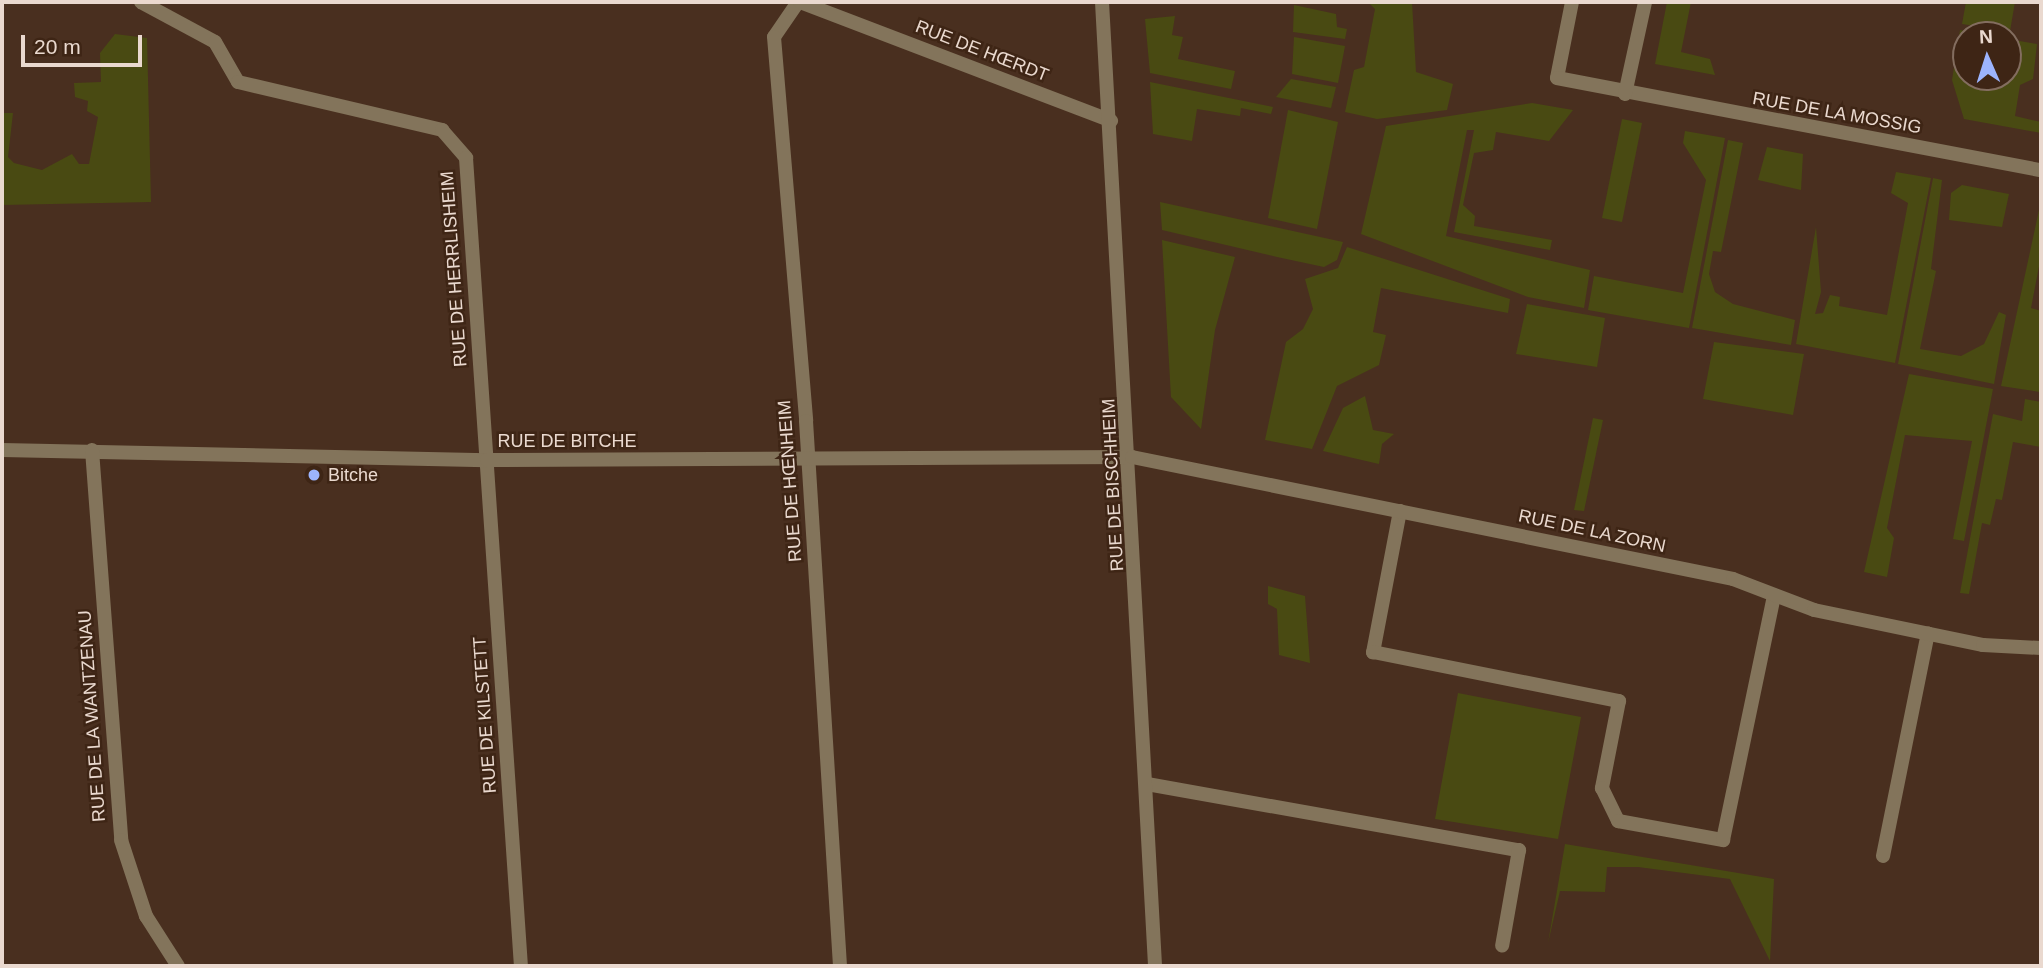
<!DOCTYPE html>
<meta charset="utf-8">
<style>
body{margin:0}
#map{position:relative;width:2043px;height:968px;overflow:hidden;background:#492f1f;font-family:Helvetica,sans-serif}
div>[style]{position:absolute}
.green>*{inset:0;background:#494a12}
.lane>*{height:14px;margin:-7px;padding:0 7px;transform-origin:7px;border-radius:7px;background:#83745b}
.street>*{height:14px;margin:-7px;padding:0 7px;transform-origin:7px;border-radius:7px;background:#83745b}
.dots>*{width:19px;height:19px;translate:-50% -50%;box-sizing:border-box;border:4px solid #3e2515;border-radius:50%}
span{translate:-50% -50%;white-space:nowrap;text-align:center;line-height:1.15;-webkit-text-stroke:5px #3e2515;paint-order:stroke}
.street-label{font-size:18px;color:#ead9cf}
.poi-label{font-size:18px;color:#ead9cf}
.left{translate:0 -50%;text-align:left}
.frame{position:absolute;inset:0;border:4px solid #ead9cf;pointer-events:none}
.north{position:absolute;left:1952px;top:21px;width:70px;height:70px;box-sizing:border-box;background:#3e2515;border:2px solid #836d5f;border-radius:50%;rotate:357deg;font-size:19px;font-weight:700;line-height:28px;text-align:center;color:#ead9cf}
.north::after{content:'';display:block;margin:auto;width:24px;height:32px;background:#9cb4fd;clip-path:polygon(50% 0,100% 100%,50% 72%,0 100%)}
.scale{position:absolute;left:21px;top:35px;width:121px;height:32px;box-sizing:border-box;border:4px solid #ead9cf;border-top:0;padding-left:9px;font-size:21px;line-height:24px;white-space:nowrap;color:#ead9cf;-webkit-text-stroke:5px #3e2515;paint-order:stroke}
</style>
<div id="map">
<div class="green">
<div style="clip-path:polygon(1368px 2px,1412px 2px,1416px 72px,1453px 84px,1447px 110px,1377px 119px,1345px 112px,1354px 70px,1364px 67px,1375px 9px)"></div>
<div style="clip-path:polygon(1667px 2px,1691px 2px,1681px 52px,1710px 59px,1715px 75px,1655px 64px)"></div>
<div style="clip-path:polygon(1966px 2px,2015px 2px,2010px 31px,1962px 24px)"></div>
<div style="clip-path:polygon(1294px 5px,1336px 14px,1337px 27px,1347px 29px,1345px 39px,1293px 32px)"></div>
<div style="clip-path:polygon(1175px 16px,1172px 35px,1183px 37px,1178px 59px,1235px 71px,1231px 89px,1150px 73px,1145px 19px)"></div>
<div style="clip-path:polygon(1960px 30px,1988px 35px,1966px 35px,1966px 77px,2008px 77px,2008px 39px,2037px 44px,2033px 79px,2020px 85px,2015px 116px,2041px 122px,2041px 133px,1964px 119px,1952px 80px)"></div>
<div style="clip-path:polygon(115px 34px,147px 38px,151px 202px,2px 205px,2px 113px,13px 113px,8px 157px,14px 163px,42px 170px,72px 154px,79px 164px,89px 164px,98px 117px,87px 111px,88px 101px,75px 97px,74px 83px,101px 82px,100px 53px)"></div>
<div style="clip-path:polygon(1294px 37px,1345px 46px,1338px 83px,1292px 74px)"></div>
<div style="clip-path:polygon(1291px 79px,1336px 87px,1331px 108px,1276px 97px)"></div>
<div style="clip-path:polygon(1150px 82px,1273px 107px,1271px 114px,1241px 108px,1240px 116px,1197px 109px,1192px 141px,1153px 134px)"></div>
<div style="clip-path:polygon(1532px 103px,1573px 110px,1549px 141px,1496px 132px,1493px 150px,1474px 153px,1463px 205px,1475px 216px,1474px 226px,1552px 240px,1550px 250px,1454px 232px,1474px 130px,1467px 130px,1446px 236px,1590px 270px,1584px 308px,1528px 297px,1361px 234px,1386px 126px)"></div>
<div style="clip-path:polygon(1288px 110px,1338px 122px,1317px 229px,1268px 218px)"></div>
<div style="clip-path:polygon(1622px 119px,1642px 123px,1622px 222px,1602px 218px)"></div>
<div style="clip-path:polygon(1685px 131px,1725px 138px,1689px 328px,1588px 310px,1594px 276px,1683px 293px,1706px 180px,1683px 143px)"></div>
<div style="clip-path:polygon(1728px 140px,1743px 143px,1721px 252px,1713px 251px,1709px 274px,1715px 292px,1733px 304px,1795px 320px,1791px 345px,1692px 328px)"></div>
<div style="clip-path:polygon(1767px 147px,1803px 154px,1801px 190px,1758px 180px)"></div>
<div style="clip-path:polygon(1896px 172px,1931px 178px,1895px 363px,1796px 344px,1816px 227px,1821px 292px,1815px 314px,1823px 313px,1830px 295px,1840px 297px,1839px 306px,1887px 315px,1908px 203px,1891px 193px)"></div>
<div style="clip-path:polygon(1933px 178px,1942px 180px,1931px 269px,1936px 271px,1920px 349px,1961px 356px,1984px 344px,1999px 312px,2006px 315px,1994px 384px,1898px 364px)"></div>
<div style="clip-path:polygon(1962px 185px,2009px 194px,2002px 227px,1949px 220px,1951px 193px)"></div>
<div style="clip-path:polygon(1160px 202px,1343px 242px,1337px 260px,1324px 267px,1277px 257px,1162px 230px)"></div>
<div style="clip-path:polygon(2039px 210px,2041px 256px,2031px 308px,2041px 311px,2040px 392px,2001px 386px)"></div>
<div style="clip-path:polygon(1162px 240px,1235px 257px,1215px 330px,1201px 429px,1171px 397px)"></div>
<div style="clip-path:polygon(1347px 247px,1510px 299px,1508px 313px,1381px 288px,1373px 332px,1386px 335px,1379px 365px,1337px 386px,1312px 449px,1265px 440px,1286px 342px,1303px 329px,1313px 309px,1305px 279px,1338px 268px)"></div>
<div style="clip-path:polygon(1527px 304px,1605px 318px,1597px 367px,1516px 354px)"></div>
<div style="clip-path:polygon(1714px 342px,1804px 354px,1793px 415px,1703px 399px)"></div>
<div style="clip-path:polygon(1909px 374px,1993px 389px,1964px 541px,1953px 539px,1972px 441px,1905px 435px,1887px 528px,1894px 538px,1887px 577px,1864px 572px)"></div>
<div style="clip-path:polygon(1365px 396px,1373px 430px,1394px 434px,1382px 444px,1379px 464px,1323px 451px,1343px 408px)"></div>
<div style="clip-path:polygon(2025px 399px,2041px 402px,2041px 447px,2013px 442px,2002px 500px,1996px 499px,1990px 525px,1982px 523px,1969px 594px,1960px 593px,1993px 414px,2022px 421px)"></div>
<div style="clip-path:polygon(1593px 418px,1603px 420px,1584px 511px,1574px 510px)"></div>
<div style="clip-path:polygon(1268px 586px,1305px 596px,1310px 663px,1279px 655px,1277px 609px,1268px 604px)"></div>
<div style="clip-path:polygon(1458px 693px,1581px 717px,1558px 839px,1435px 819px)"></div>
<div style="clip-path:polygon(1565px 844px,1774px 879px,1770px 961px,1730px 879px,1638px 867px,1607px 867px,1605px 892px,1560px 891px,1548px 943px)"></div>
</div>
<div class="lane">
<div style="left:141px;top:2px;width:84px;rotate:28.4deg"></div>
<div style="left:1400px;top:511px;width:144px;rotate:100.8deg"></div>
<div style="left:1373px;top:652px;width:251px;rotate:11.3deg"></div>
<div style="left:1619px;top:701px;width:89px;rotate:101.1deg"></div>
<div style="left:1602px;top:788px;width:37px;rotate:64deg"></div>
<div style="left:1618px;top:821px;width:107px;rotate:10.3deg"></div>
<div style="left:1723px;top:840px;width:250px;rotate:-78.2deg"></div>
<div style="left:1147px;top:784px;width:378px;rotate:10.1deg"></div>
<div style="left:1519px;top:850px;width:97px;rotate:100deg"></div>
<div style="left:1883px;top:856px;width:227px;rotate:-78.6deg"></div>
</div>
<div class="street">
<div style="left:798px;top:2px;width:42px;rotate:124.4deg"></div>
<div style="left:774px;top:37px;width:385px;rotate:85.2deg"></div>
<div style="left:806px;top:421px;width:546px;rotate:86.43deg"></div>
<div style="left:800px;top:2px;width:333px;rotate:20.9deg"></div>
<div style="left:1102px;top:2px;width:965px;rotate:86.85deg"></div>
<div style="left:1572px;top:2px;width:77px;rotate:101.2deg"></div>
<div style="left:1557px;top:78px;width:493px;rotate:10.8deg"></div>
<div style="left:215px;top:42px;width:46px;rotate:60.1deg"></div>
<div style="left:238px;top:82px;width:210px;rotate:13.2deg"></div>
<div style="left:442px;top:130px;width:37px;rotate:49deg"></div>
<div style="left:466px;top:158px;width:810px;rotate:86.11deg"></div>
<div style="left:1625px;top:94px;width:94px;rotate:-77.7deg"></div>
<div style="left:2px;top:450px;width:485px;rotate:1.2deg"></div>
<div style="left:487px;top:460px;width:645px;rotate:-0.27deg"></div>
<div style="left:1132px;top:457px;width:613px;rotate:11.47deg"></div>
<div style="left:1733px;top:579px;width:87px;rotate:20.9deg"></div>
<div style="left:1814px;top:610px;width:173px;rotate:11.7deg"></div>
<div style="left:1983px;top:645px;width:58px;rotate:3deg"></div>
<div style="left:92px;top:450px;width:391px;rotate:85.7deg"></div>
<div style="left:121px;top:840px;width:80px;rotate:71.8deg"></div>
<div style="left:146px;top:916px;width:59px;rotate:57.4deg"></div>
</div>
<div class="dots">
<div style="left:314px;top:475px;background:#9cb4fd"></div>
</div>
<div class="street-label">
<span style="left:982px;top:51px;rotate:21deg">RUE DE HŒRDT</span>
<span style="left:1837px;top:113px;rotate:10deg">RUE DE LA MOSSIG</span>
<span style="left:454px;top:269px;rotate:-94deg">RUE DE HERRLISHEIM</span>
<span style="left:567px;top:441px">RUE DE BITCHE</span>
<span style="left:790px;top:481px;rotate:-94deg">RUE DE HŒNHEIM</span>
<span style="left:1113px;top:485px;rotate:-93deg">RUE DE BISCHHEIM</span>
<span style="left:1592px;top:531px;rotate:12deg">RUE DE LA ZORN</span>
<span style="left:485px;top:715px;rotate:-94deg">RUE DE KILSTETT</span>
<span style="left:92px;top:716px;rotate:-94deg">RUE DE LA WANTZENAU</span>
</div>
<div class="poi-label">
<span class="left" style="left:328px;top:475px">Bitche</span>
</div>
<div class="frame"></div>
<div class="north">N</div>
<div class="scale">20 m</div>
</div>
